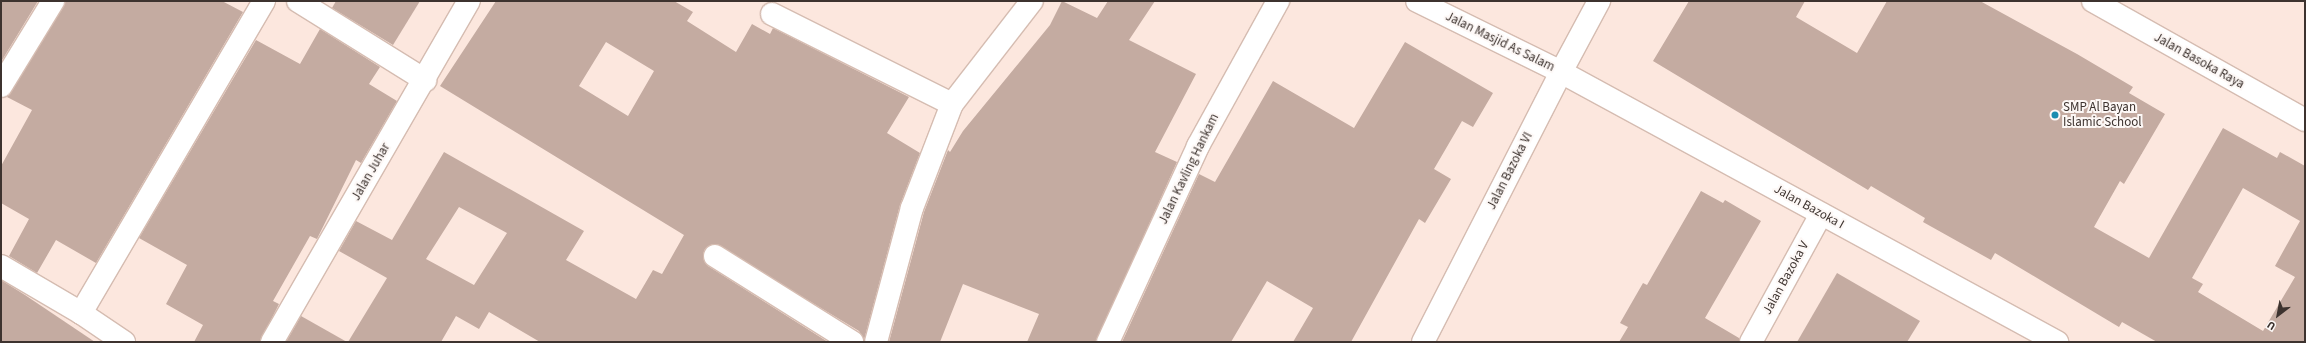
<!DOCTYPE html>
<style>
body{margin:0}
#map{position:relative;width:2306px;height:343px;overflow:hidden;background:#fce7de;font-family:"Source Sans 3",sans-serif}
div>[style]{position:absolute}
.building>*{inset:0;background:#c4aba1}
.roads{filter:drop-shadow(1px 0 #d5bcb1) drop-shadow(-1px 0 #d5bcb1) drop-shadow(0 1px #d5bcb1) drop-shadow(0 -1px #d5bcb1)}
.minor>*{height:22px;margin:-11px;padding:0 11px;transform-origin:11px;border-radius:11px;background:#fff}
.tertiary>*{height:22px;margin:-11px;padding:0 11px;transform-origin:11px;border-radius:11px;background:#fff}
.dots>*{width:11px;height:11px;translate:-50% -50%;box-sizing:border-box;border:2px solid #fdf8f6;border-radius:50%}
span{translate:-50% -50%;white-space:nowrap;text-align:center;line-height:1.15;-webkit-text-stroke:4px #fdf8f6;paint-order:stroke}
.street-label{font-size:13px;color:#3d332f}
.poi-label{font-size:13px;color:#3d332f}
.left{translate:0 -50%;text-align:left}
.frame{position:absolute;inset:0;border:2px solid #3d332f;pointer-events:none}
.north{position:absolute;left:2258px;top:295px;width:40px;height:40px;-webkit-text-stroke:3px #fdf8f6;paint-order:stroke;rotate:212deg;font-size:11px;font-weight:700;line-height:16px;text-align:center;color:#3d332f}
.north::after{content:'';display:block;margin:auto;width:14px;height:18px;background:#3d332f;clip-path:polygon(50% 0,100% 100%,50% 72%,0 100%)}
</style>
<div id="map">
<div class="building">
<div style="clip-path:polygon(1px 1px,38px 1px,1px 62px)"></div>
<div style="clip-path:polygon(65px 1px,222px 1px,243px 12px,96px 263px,56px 240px,37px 273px,9px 256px,29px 219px,1px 203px,1px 166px,32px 110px,7px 97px)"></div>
<div style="clip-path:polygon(336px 1px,420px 1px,393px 45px,332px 8px)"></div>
<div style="clip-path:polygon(evenodd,496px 1px,674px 1px,693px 12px,687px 21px,736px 52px,752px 24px,770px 34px,773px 28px,909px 97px,887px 133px,920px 153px,900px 205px,864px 340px,859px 331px,715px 244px,705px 249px,703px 255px,708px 266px,828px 342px,540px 342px,489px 312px,479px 329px,456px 316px,441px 342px,348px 342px,387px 278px,339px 251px,356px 221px,392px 240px,444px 152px,584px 231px,566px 260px,636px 299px,653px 270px,662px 274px,684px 235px,440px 86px,496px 1px,606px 42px,654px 71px,628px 116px,579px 86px,606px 42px,496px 1px,459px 207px,507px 233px,474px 285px,426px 259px,459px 207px)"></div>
<div style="clip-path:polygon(1062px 1px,1097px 18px,1108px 1px,1155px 1px,1129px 40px,1196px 74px,1155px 152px,1177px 162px,1096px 342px,1027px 342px,1039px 314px,963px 284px,940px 342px,889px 342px,924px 212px,948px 150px,950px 152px,963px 131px,1050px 25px)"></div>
<div style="clip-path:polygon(evenodd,1689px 1px,1805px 1px,1796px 17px,1857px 53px,1887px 1px,1980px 1px,2077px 54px,2133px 87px,2129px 93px,2165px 114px,2124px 184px,2120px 181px,2094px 227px,2149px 258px,2223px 128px,2277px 158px,2280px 152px,2305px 166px,2305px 342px,2157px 342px,2122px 322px,2119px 327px,1995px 253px,1991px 260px,1923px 222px,1925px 218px,1871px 186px,1868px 190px,1653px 61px,1689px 1px,2243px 188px,2300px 221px,2275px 266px,2295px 277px,2263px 331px,2198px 292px,2203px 284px,2192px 278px,2243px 188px)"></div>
<div style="clip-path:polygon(320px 29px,380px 67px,369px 84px,397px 101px,361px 163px,356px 160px,317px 239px,310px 236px,273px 301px,279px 304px,260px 342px,194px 342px,203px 325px,166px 304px,187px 265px,139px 238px,256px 40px,300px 64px)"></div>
<div style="clip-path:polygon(1405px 42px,1493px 93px,1473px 127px,1462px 121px,1434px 169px,1451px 179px,1425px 223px,1419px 219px,1351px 342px,1293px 342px,1313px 308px,1267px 281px,1231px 342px,1122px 342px,1199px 174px,1215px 182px,1273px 81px,1354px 128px)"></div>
<div style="clip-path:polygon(1701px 191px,1723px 203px,1725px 200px,1761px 221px,1705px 318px,1739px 338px,1739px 342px,1619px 342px,1628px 327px,1620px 323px,1643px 283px,1647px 285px)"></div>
<div style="clip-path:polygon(1837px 273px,1920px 321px,1907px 342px,1797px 342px)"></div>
<div style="clip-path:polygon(1px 280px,25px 295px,95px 342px,1px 342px)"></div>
<div style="clip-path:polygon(301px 316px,347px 342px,286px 342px)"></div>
</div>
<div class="roads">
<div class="minor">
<div style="left:298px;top:1px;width:150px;rotate:31.9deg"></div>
<div style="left:772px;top:14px;width:201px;rotate:26.6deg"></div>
<div style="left:1px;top:86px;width:100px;rotate:-58.5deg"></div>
<div style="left:715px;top:256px;width:162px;rotate:32.1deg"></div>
<div style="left:81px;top:313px;width:362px;rotate:-59.6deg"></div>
<div style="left:876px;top:342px;width:139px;rotate:-75deg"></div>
<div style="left:912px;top:208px;width:111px;rotate:-69deg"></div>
<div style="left:952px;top:104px;width:130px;rotate:-52.2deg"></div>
<div style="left:1108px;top:342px;width:216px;rotate:-65.3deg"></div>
<div style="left:1198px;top:146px;width:166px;rotate:-61.1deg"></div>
<div style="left:1423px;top:342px;width:303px;rotate:-62.9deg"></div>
<div style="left:1561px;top:72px;width:565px;rotate:28.56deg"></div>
<div style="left:1751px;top:342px;width:146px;rotate:-61.3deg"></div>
</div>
<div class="tertiary">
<div style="left:1417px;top:1px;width:161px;rotate:26.2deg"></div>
<div style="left:1561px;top:72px;width:81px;rotate:-61.8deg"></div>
<div style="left:2093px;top:1px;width:243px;rotate:29.3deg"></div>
<div style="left:1px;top:266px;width:93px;rotate:30.4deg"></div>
<div style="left:81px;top:313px;width:52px;rotate:34deg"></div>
<div style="left:272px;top:342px;width:394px;rotate:-60deg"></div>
</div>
</div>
<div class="dots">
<div style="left:2055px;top:115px;background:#198cb0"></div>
</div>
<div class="street-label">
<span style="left:1500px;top:42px;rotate:26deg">Jalan Masjid As Salam</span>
<span style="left:2199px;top:61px;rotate:29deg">Jalan Basoka Raya</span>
<span style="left:1189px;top:169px;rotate:-64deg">Jalan Kavling Hankam</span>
<span style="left:1510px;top:171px;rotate:-63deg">Jalan Bazoka VI</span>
<span style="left:371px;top:172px;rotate:-60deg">Jalan Juhar</span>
<span style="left:1809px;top:207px;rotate:29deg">Jalan Bazoka I</span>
<span style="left:1786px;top:278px;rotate:-61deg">Jalan Bazoka V</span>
</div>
<div class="poi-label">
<span class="left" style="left:2063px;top:115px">SMP Al Bayan<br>Islamic School</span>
</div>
<div class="frame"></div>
<div class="north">U</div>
</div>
